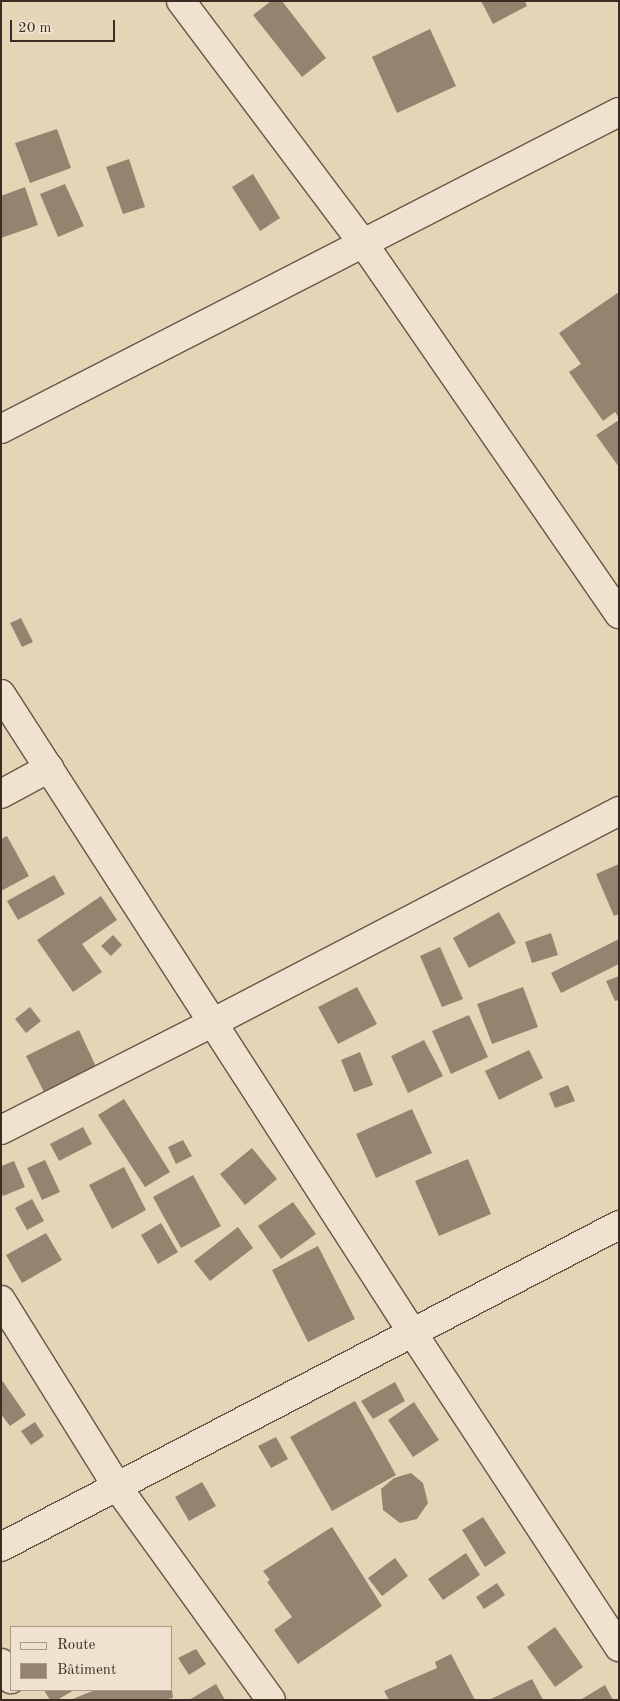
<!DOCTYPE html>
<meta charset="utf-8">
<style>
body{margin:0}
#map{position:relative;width:620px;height:1701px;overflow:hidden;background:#e6d4b7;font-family:"Old Standard TT",serif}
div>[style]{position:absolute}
.building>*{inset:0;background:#958370}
.roads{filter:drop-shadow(1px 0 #675648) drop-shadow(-1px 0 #675648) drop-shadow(0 1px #675648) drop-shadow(0 -1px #675648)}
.minor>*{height:28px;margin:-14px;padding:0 14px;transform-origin:14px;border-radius:14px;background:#efe3d0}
span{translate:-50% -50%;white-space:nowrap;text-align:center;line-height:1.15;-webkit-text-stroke:4px #efe3d0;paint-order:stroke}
.frame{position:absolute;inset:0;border:2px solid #3d2c23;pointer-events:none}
.legend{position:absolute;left:10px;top:1626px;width:162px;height:65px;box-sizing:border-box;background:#efe3d0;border:1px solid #a89a8b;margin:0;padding:6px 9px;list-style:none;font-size:15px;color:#3d2c23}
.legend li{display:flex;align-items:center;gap:10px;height:25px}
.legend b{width:25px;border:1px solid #a89a8b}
.scale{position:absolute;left:10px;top:20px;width:105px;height:22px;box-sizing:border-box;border:2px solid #3d2c23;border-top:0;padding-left:6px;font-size:15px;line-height:18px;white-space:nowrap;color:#3d2c23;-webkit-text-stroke:4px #efe3d0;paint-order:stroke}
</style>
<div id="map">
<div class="building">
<div style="clip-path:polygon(271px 1px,282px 1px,326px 58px,302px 77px,253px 15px)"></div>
<div style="clip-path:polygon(481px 1px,525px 1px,527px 6px,493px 24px)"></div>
<div style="clip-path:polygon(430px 29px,456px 86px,397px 113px,372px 57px)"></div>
<div style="clip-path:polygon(57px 129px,71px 168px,30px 183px,15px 143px)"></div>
<div style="clip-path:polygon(129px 159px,145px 207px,123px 214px,106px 167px)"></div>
<div style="clip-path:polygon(253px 174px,280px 218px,260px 231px,232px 187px)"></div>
<div style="clip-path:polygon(65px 184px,84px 226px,58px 237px,40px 194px)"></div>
<div style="clip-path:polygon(25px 187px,38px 225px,1px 238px,1px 196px)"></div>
<div style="clip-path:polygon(619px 292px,619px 418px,615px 412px,603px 421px,569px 372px,581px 364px,559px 333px)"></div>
<div style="clip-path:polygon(619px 420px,619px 467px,596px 435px)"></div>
<div style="clip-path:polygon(21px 618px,33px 642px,22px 647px,10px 623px)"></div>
<div style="clip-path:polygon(7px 836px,29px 876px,1px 891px,1px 839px)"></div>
<div style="clip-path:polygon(619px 864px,619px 914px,614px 916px,596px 874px)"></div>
<div style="clip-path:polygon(54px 875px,65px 894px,18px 920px,7px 901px)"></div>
<div style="clip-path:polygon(101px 896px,117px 920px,82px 944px,102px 972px,73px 992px,37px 940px)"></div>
<div style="clip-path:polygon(499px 912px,516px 943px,469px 968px,453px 938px)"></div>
<div style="clip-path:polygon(551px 933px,558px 955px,532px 963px,525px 942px)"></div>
<div style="clip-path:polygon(113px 935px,122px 945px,111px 956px,101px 946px)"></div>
<div style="clip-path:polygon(619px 939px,619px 964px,561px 993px,551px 973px)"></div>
<div style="clip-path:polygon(440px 947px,463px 999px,442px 1007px,420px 956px)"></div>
<div style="clip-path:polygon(619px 976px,619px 1000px,615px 1001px,606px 981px)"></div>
<div style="clip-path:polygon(357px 987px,377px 1024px,338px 1044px,318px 1007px)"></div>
<div style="clip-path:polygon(523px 987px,538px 1027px,492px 1044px,477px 1004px)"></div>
<div style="clip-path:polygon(30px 1007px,41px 1021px,26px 1033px,15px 1019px)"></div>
<div style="clip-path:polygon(469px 1015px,488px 1057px,451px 1074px,432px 1031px)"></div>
<div style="clip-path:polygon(79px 1030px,98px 1071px,46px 1096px,26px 1056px)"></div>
<div style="clip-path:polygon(424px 1040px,443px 1076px,408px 1093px,391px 1056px)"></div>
<div style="clip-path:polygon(529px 1050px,543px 1078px,499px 1100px,485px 1071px)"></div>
<div style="clip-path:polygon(360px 1052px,373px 1085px,354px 1092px,341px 1060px)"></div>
<div style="clip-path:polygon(568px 1085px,575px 1101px,555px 1108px,549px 1093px)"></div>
<div style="clip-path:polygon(124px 1099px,170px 1172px,145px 1187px,98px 1115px)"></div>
<div style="clip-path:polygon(412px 1109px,432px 1153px,376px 1178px,356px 1134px)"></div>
<div style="clip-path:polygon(83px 1127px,92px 1144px,59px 1161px,50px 1144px)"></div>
<div style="clip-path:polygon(183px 1140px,192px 1156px,176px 1164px,168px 1147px)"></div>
<div style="clip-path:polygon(252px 1148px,277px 1179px,245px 1205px,220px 1174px)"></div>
<div style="clip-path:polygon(468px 1159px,491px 1214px,439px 1236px,415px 1181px)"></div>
<div style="clip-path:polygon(45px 1160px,60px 1192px,42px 1200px,27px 1168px)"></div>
<div style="clip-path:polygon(14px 1161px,25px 1187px,3px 1196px,1px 1191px,1px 1166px)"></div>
<div style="clip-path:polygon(124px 1167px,146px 1210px,112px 1229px,89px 1185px)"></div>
<div style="clip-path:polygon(193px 1175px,221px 1226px,181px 1248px,153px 1197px)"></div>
<div style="clip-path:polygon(32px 1199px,44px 1221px,27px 1230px,15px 1208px)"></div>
<div style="clip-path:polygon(293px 1202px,316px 1234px,281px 1259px,258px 1226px)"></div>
<div style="clip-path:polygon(161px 1223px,178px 1252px,158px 1264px,141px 1235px)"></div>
<div style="clip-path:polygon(238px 1227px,253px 1248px,210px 1281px,194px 1261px)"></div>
<div style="clip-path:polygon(46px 1233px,62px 1260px,22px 1283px,6px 1255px)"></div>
<div style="clip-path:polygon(318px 1246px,355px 1319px,308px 1342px,272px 1270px)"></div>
<div style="clip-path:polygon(1px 1379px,26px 1415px,10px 1426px,1px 1414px)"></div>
<div style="clip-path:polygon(395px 1382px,405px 1401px,373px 1419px,361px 1401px)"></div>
<div style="clip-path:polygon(355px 1401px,396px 1475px,332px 1511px,290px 1437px)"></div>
<div style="clip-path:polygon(414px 1402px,439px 1440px,413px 1457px,388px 1420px)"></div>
<div style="clip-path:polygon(35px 1422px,44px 1436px,31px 1445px,21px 1431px)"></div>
<div style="clip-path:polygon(276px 1437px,288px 1459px,271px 1468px,258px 1446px)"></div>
<div style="clip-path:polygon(411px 1473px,423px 1483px,428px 1503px,417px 1519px,400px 1523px,383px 1510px,381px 1489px,394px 1478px)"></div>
<div style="clip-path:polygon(202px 1482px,216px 1506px,189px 1521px,175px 1497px)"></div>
<div style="clip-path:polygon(483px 1517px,506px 1553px,485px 1567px,462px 1530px)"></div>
<div style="clip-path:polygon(332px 1527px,382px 1606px,298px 1664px,274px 1630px,292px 1617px,267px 1582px,270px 1580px,263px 1571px)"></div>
<div style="clip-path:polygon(466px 1553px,480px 1575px,443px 1600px,428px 1579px)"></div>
<div style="clip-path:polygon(395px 1558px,408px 1576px,382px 1596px,368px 1578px)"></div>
<div style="clip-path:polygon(497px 1583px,505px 1595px,484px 1609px,476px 1597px)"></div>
<div style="clip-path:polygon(555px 1627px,583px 1667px,555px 1687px,527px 1647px)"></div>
<div style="clip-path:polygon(196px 1649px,206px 1664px,189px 1675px,178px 1658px)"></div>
<div style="clip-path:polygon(451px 1654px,475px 1700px,389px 1700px,384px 1691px,437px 1668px,435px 1662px)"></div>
<div style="clip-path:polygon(532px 1679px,543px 1700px,489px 1700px)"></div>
<div style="clip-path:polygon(216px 1684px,225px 1700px,189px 1700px)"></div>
<div style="clip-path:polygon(605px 1685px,613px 1700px,580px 1700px)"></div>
<div style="clip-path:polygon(44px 1690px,74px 1690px,57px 1700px,50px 1700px)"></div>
<div style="clip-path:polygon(95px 1690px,172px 1690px,173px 1698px,161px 1700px,70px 1700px)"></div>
</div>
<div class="roads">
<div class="minor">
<div style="left:181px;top:1px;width:303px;rotate:53.1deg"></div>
<div style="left:363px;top:243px;width:451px;rotate:55.4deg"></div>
<div style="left:1px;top:429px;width:695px;rotate:-27.16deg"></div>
<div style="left:1px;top:694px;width:759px;rotate:57.21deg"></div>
<div style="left:412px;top:1332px;width:377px;rotate:56.7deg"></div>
<div style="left:1px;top:794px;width:55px;rotate:-28.4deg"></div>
<div style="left:1px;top:1130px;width:239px;rotate:-26.9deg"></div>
<div style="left:214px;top:1022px;width:457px;rotate:-27.5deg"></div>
<div style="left:1px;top:1300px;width:221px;rotate:58.1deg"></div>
<div style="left:118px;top:1488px;width:261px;rotate:54.2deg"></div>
<div style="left:1px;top:1547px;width:697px;rotate:-27.52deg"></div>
<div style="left:1px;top:1663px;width:19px;rotate:58deg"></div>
</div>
</div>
<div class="frame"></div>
<ul class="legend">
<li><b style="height:6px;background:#efe3d0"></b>Route</li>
<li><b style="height:14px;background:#958370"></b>Bâtiment</li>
</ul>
<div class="scale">20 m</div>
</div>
